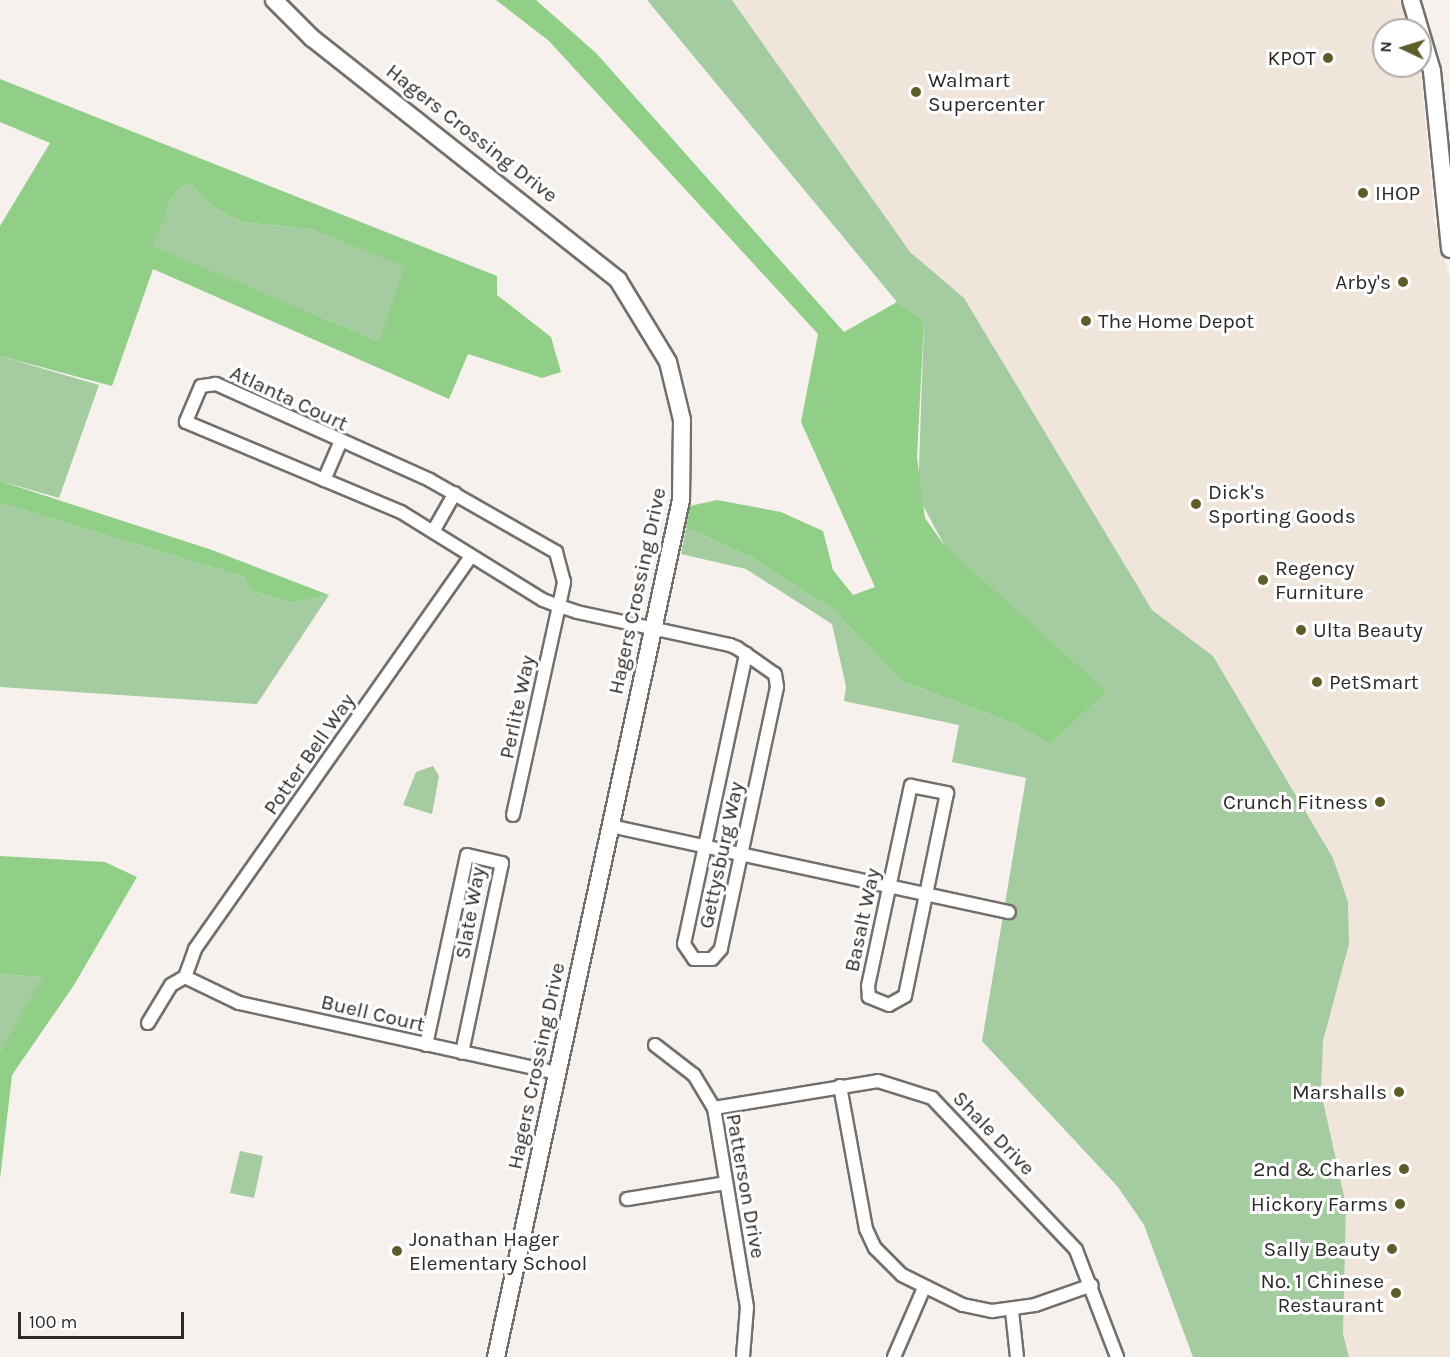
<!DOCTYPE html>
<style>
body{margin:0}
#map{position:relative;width:1450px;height:1357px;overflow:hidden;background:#f6f1ed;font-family:Karla,sans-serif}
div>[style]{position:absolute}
.built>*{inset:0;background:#f0e5db}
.green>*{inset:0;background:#a5cba0}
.forest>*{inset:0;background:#91cf88}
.roads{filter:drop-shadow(2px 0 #736f6b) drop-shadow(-2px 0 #736f6b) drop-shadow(0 2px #736f6b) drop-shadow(0 -2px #736f6b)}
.street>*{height:12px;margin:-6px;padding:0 6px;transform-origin:6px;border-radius:6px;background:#fff}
.secondary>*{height:16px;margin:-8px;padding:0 8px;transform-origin:8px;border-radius:8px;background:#fff}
.dots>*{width:16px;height:16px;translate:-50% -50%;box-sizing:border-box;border:3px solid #fff;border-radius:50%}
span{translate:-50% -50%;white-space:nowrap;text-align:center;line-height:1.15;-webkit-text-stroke:6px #fff;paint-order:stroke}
.poi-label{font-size:21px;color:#2c2a28}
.right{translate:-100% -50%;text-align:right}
.left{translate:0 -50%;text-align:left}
.street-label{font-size:21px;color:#2c2a28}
.north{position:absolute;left:1372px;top:18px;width:60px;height:60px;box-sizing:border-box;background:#fff;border:2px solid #abaaa9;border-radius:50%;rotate:274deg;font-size:16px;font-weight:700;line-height:24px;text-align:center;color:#2c2a28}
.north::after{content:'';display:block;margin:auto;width:21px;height:27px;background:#5e5d29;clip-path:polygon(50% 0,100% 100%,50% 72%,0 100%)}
.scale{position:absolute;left:18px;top:1312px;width:166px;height:27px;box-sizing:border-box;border:3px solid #2c2a28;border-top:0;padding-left:8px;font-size:18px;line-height:21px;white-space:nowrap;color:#2c2a28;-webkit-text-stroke:4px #fff;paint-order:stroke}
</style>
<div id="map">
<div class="built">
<div style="clip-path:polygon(732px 0,1398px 0,1407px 15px,1411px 30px,1384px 30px,1384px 66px,1420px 66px,1435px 224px,1450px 279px,1450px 1357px,1349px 1357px,1343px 1334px,1346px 1205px,1321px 1092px,1323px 1041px,1349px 944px,1348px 902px,1333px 858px,1213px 656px,1152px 610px,964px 298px,910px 252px)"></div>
</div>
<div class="green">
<div style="clip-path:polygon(647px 0,732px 0,910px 252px,964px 298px,1152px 610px,1213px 656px,1333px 858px,1348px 902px,1349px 944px,1323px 1041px,1321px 1092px,1346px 1205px,1343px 1334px,1349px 1357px,1193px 1357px,1144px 1225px,1118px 1187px,982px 1041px,1026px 778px,952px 762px,959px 725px,844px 701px,846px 686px,832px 624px,746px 569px,681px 554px,686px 528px,749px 556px,834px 610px,901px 681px,1012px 723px,1050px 744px,918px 496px,924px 321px,897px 302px)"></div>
<div style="clip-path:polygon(191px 184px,211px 206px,242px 222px,310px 229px,406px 267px,378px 341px,152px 246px,171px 200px,180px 187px)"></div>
<div style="clip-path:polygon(0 356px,99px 385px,59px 498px,0 481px)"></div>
<div style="clip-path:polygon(0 503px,244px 577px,251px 591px,293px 603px,329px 595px,257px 704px,0 687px)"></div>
<div style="clip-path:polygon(433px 766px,439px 776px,432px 814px,403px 805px,416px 772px)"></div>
<div style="clip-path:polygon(0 974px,44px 977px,0 1051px)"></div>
<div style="clip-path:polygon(240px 1151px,263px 1156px,254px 1198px,230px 1193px)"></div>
</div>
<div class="forest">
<div style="clip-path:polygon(496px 0,536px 0,596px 53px,844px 332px,897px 302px,924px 321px,917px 457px,925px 518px,944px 545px,1106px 691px,1050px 744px,1012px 723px,901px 681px,834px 610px,749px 556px,686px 528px,690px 506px,717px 500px,781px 512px,823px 531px,833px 570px,853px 595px,875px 587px,801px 422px,818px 334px,549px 41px)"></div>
<div style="clip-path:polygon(evenodd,0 79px,497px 276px,497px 295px,551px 337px,561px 372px,542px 378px,468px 354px,449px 399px,153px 269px,112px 386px,0 356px,0 226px,50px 143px,0 122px,0 79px,191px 184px,211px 206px,242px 222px,310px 229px,405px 267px,378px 341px,153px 246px,171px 200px,180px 187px,191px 184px)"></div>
<div style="clip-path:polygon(0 481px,212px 550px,329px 595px,293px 603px,251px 591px,244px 577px,0 503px)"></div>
<div style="clip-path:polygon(0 856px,105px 862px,137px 877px,74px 985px,12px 1075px,0 1179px,0 1051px,43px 977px,0 974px)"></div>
</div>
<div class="roads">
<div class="street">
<div style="left:324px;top:480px;width:40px;rotate:-66.6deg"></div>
<div style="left:435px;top:528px;width:40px;rotate:-60.3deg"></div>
<div style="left:911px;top:786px;width:37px;rotate:11deg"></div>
<div style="left:947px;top:793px;width:207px;rotate:101.7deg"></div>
<div style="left:905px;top:996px;width:18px;rotate:151deg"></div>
<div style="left:889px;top:1005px;width:22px;rotate:-158deg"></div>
<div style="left:869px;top:997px;width:11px;rotate:-95deg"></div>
<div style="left:868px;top:986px;width:205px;rotate:-77.9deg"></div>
<div style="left:513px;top:815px;width:214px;rotate:-77.6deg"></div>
<div style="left:559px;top:606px;width:25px;rotate:-78deg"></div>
<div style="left:564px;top:582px;width:31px;rotate:-105deg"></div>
<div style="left:556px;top:552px;width:145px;rotate:-150.3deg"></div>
<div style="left:430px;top:480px;width:235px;rotate:-155.8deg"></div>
<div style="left:216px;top:384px;width:15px;rotate:172deg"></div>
<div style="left:201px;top:386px;width:39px;rotate:113deg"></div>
<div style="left:186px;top:422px;width:233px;rotate:22.7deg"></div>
<div style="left:401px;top:512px;width:167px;rotate:31.8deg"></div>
<div style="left:543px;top:600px;width:17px;rotate:21deg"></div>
<div style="left:559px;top:606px;width:19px;rotate:18deg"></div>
<div style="left:577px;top:612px;width:157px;rotate:12.2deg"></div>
<div style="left:730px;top:645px;width:8px;rotate:23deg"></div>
<div style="left:737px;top:648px;width:11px;rotate:34deg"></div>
<div style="left:746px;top:654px;width:35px;rotate:35deg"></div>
<div style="left:775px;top:674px;width:13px;rotate:81deg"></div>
<div style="left:777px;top:687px;width:268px;rotate:102.1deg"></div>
<div style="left:721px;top:949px;width:13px;rotate:132deg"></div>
<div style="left:712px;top:959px;width:18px;rotate:180deg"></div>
<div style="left:694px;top:959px;width:18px;rotate:-124deg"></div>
<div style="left:684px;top:944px;width:297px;rotate:-77.9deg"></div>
<div style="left:610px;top:826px;width:408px;rotate:12.2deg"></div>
<div style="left:185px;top:977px;width:30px;rotate:-70deg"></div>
<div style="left:195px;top:949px;width:480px;rotate:-54.9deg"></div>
<div style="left:185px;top:977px;width:60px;rotate:25.7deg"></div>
<div style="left:239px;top:1003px;width:326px;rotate:12.4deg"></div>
<div style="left:148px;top:1023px;width:44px;rotate:-58.8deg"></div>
<div style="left:171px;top:985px;width:16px;rotate:-30deg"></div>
<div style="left:426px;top:1045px;width:194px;rotate:-77.8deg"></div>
<div style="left:467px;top:855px;width:36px;rotate:13deg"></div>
<div style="left:502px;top:863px;width:194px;rotate:101.9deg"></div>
<div style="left:655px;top:1045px;width:49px;rotate:37.6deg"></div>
<div style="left:694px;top:1075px;width:39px;rotate:59deg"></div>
<div style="left:714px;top:1108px;width:202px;rotate:80.6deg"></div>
<div style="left:747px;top:1307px;width:50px;rotate:94.6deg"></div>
<div style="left:840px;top:1086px;width:145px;rotate:79.7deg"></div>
<div style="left:866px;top:1229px;width:21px;rotate:65deg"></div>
<div style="left:875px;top:1248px;width:38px;rotate:45deg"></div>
<div style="left:902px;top:1275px;width:68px;rotate:26.2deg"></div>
<div style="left:963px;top:1305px;width:30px;rotate:12deg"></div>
<div style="left:992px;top:1311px;width:43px;rotate:-7.9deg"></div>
<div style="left:1035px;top:1305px;width:60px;rotate:-19.3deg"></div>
<div style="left:714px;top:1108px;width:166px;rotate:-9.3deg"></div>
<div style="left:878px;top:1081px;width:57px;rotate:17.5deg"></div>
<div style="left:932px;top:1098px;width:209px;rotate:46.5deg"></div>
<div style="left:1076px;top:1250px;width:115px;rotate:69deg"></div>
<div style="left:627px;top:1199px;width:100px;rotate:-9.2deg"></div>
<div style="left:1012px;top:1311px;width:46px;rotate:83.8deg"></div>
<div style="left:894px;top:1357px;width:75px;rotate:-66.5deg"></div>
</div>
<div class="secondary">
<div style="left:274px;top:0;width:54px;rotate:45deg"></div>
<div style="left:312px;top:38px;width:390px;rotate:38.3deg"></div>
<div style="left:618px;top:280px;width:96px;rotate:58.6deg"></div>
<div style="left:668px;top:362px;width:60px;rotate:76.4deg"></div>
<div style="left:682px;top:420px;width:80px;rotate:90.7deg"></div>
<div style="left:681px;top:500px;width:877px;rotate:102.18deg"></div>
<div style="left:1411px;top:0;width:74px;rotate:73.5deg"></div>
<div style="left:1432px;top:71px;width:179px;rotate:84.2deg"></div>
</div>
</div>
<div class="dots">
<div style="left:1328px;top:58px;background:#5e5d29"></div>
<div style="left:916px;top:92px;background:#5e5d29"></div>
<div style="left:1363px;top:193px;background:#5e5d29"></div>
<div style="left:1403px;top:282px;background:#5e5d29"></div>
<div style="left:1086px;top:321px;background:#5e5d29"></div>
<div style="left:1196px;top:504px;background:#5e5d29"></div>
<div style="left:1263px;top:580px;background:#5e5d29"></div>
<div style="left:1301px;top:630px;background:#5e5d29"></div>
<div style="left:1317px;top:682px;background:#5e5d29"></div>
<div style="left:1380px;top:802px;background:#5e5d29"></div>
<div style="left:1399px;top:1092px;background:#5e5d29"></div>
<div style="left:1404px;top:1169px;background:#5e5d29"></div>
<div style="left:1400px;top:1204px;background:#5e5d29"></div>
<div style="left:1392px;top:1249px;background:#5e5d29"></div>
<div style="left:397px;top:1251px;background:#5e5d29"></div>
<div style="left:1396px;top:1293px;background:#5e5d29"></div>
</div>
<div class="poi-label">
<span class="right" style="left:1316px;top:58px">KPOT</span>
<span class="left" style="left:928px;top:92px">Walmart<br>Supercenter</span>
<span class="left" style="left:1375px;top:193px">IHOP</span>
<span class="right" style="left:1391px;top:282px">Arby's</span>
<span class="left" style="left:1098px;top:321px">The Home Depot</span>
<span class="left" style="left:1208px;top:504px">Dick's<br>Sporting Goods</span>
<span class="left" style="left:1275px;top:580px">Regency<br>Furniture</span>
<span class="left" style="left:1313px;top:630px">Ulta Beauty</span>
<span class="left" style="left:1329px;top:682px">PetSmart</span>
<span class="right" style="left:1368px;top:802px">Crunch Fitness</span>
<span class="right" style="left:1387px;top:1092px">Marshalls</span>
<span class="right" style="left:1392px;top:1169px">2nd &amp; Charles</span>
<span class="right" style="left:1388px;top:1204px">Hickory Farms</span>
<span class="left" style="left:409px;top:1251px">Jonathan Hager<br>Elementary School</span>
<span class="right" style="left:1380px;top:1249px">Sally Beauty</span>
<span class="right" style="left:1384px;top:1293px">No. 1 Chinese<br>Restaurant</span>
</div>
<div class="street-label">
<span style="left:472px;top:133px;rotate:38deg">Hagers Crossing Drive</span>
<span style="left:289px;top:398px;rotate:25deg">Atlanta Court</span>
<span style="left:637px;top:591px;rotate:-78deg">Hagers Crossing Drive</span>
<span style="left:517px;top:707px;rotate:-78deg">Perlite Way</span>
<span style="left:309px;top:754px;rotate:-55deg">Potter Bell Way</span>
<span style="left:721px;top:855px;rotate:-78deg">Gettysburg Way</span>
<span style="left:470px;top:913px;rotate:-80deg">Slate Way</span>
<span style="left:862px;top:920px;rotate:-78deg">Basalt Way</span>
<span style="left:373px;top:1013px;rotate:13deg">Buell Court</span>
<span style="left:536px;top:1066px;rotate:-78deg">Hagers Crossing Drive</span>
<span style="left:994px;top:1133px;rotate:46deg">Shale Drive</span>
<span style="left:746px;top:1186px;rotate:80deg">Patterson Drive</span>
</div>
<div class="north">N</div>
<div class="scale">100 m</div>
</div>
